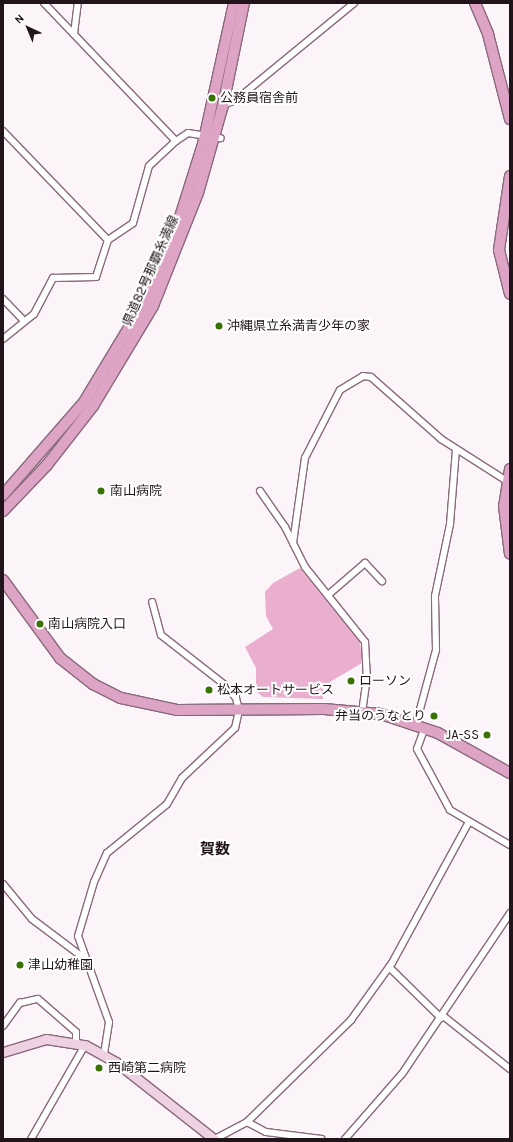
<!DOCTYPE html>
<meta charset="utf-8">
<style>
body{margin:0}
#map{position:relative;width:513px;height:1142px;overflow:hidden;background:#fbf4f8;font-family:Karla,"Noto Sans JP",sans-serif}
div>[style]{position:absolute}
.green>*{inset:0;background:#eaafce}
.roads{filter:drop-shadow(1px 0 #896a7b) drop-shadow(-1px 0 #896a7b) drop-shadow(0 1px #896a7b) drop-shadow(0 -1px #896a7b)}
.street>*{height:6px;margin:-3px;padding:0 3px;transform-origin:3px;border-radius:3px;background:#fff}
.secondary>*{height:9px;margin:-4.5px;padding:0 4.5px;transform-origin:4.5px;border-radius:4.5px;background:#eed1e2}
.primary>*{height:10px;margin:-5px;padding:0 5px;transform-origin:5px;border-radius:5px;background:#dda4c5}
.dots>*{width:11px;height:11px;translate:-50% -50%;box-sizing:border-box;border:2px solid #fff;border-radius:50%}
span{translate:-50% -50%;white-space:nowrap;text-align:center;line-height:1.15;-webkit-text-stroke:4px #fff;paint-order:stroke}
.poi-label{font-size:13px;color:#21151b}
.left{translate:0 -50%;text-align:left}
.right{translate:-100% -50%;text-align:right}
.street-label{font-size:13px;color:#21151b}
.quarter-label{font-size:15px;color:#21151b;font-weight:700}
.frame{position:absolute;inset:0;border:4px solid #21151b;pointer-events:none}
.north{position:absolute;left:8px;top:8px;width:40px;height:40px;-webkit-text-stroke:3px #fff;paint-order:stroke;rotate:316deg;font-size:11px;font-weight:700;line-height:16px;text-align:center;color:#21151b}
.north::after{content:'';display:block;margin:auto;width:14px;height:18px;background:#21151b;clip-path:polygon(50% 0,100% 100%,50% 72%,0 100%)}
</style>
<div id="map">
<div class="green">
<div style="clip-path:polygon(300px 568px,360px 642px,362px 663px,323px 686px,323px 699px,263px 697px,256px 691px,256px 668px,245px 647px,273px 629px,266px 616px,265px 592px,273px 583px)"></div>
</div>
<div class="roads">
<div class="street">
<div style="left:44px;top:3px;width:191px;rotate:46.3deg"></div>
<div style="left:74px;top:34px;width:31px;rotate:-83deg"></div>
<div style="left:223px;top:105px;width:14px;rotate:-21deg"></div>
<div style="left:236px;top:100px;width:153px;rotate:-39.4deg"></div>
<div style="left:3px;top:131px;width:151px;rotate:46.1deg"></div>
<div style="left:3px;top:299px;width:29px;rotate:46deg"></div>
<div style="left:3px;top:339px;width:40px;rotate:-39deg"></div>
<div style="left:34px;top:314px;width:41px;rotate:-62.2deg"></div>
<div style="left:53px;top:278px;width:43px;rotate:-1.3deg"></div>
<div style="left:96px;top:277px;width:39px;rotate:-72deg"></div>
<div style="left:108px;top:240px;width:30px;rotate:-34deg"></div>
<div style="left:133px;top:223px;width:59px;rotate:-74.3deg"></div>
<div style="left:149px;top:166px;width:37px;rotate:-43deg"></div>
<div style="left:176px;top:141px;width:14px;rotate:-34deg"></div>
<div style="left:188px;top:133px;width:33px;rotate:9deg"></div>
<div style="left:260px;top:491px;width:44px;rotate:55.2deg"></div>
<div style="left:285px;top:527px;width:45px;rotate:63.4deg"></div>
<div style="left:305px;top:567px;width:96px;rotate:51.3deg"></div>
<div style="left:365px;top:642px;width:35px;rotate:87deg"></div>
<div style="left:367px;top:677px;width:34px;rotate:98deg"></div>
<div style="left:293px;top:543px;width:86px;rotate:-82deg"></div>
<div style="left:305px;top:458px;width:76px;rotate:-62.8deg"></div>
<div style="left:340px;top:390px;width:27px;rotate:-31deg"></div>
<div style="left:363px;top:376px;width:8px;rotate:7deg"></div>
<div style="left:371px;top:377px;width:94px;rotate:41.5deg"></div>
<div style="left:441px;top:439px;width:78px;rotate:32.5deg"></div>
<div style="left:328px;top:595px;width:49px;rotate:-40.9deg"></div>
<div style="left:365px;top:563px;width:25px;rotate:47deg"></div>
<div style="left:416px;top:724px;width:77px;rotate:-74.9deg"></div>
<div style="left:436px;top:650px;width:54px;rotate:-91.1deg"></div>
<div style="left:435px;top:596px;width:74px;rotate:-78.2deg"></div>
<div style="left:450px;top:524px;width:75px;rotate:-85.4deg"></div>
<div style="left:425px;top:727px;width:23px;rotate:110deg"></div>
<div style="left:417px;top:749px;width:69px;rotate:61.6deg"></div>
<div style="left:450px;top:810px;width:69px;rotate:30.3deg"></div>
<div style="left:3px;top:884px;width:45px;rotate:50.4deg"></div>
<div style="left:32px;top:919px;width:66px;rotate:37deg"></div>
<div style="left:389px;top:967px;width:73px;rotate:44.4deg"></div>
<div style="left:442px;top:1015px;width:87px;rotate:38.5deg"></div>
<div style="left:3px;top:1026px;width:29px;rotate:-54deg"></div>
<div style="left:20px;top:1003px;width:18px;rotate:-13deg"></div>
<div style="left:38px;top:999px;width:50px;rotate:41deg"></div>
<div style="left:76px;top:1032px;width:10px;rotate:90deg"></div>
<div style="left:104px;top:1054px;width:32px;rotate:-81deg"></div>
<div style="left:109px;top:1022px;width:91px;rotate:-109.8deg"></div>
<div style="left:78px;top:936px;width:56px;rotate:-73.5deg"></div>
<div style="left:94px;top:882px;width:32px;rotate:-66deg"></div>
<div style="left:107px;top:853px;width:77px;rotate:-39.2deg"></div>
<div style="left:167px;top:804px;width:30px;rotate:-60deg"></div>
<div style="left:182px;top:778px;width:73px;rotate:-43.3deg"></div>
<div style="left:235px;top:728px;width:18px;rotate:-77deg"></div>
<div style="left:239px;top:710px;width:12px;rotate:-104deg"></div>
<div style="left:236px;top:698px;width:17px;rotate:-130deg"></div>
<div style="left:225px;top:685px;width:81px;rotate:-142deg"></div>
<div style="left:161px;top:635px;width:34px;rotate:-105deg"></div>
<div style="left:247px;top:1122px;width:21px;rotate:28deg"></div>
<div style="left:266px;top:1132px;width:56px;rotate:7.1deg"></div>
<div style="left:31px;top:1139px;width:108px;rotate:-60.1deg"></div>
<div style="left:215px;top:1139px;width:36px;rotate:-28deg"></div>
<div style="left:247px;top:1122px;width:146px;rotate:-44.4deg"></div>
<div style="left:351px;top:1020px;width:70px;rotate:-54.3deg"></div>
<div style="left:392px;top:963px;width:161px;rotate:-61.4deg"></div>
<div style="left:345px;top:1139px;width:86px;rotate:-48.8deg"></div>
<div style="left:402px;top:1074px;width:194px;rotate:-56.1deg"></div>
</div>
<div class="secondary">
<div style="left:3px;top:1052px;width:45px;rotate:-16.8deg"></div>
<div style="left:46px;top:1039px;width:39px;rotate:9deg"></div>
<div style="left:85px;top:1045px;width:35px;rotate:29deg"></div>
<div style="left:116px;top:1062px;width:125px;rotate:38.2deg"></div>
</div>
<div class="primary">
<div style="left:475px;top:3px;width:34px;rotate:67deg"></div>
<div style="left:488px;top:34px;width:88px;rotate:75.5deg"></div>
<div style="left:510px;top:176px;width:75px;rotate:98.5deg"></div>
<div style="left:499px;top:250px;width:45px;rotate:76deg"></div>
<div style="left:510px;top:469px;width:37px;rotate:99deg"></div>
<div style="left:504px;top:506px;width:48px;rotate:82.9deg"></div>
<div style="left:3px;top:495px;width:123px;rotate:-48.9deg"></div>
<div style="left:84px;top:402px;width:118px;rotate:-58.9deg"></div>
<div style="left:145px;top:301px;width:91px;rotate:-67.4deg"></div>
<div style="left:180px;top:217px;width:77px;rotate:-72.5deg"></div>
<div style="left:203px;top:144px;width:144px;rotate:-77.6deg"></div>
<div style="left:3px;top:511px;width:64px;rotate:-46.3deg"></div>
<div style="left:47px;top:465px;width:75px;rotate:-52.1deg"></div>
<div style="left:93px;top:406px;width:117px;rotate:-59deg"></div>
<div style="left:153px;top:306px;width:122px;rotate:-68.3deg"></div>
<div style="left:198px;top:193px;width:91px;rotate:-74.1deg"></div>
<div style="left:223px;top:105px;width:104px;rotate:-78.4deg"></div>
<div style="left:3px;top:580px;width:97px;rotate:53.8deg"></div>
<div style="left:60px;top:658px;width:42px;rotate:38.2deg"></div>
<div style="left:93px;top:684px;width:31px;rotate:27deg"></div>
<div style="left:121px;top:698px;width:57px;rotate:12.1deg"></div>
<div style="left:177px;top:710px;width:147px;rotate:-0.4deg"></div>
<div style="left:324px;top:709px;width:57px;rotate:5deg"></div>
<div style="left:381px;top:714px;width:60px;rotate:18.4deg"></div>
<div style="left:438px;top:733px;width:82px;rotate:29.1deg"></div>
</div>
</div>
<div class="dots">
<div style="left:212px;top:98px;background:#377203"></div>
<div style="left:219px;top:326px;background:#377203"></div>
<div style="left:101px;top:491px;background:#377203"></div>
<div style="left:40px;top:624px;background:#377203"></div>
<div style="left:351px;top:681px;background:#377203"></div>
<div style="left:209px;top:690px;background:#377203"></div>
<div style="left:434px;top:716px;background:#377203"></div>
<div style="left:487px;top:735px;background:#377203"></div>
<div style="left:20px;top:965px;background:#377203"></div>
<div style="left:99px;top:1068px;background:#377203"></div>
</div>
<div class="poi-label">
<span class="left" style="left:220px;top:98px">公務員宿舎前</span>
<span class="left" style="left:227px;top:326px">沖縄県立糸満青少年の家</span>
<span class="left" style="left:110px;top:491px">南山病院</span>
<span class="left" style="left:48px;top:624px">南山病院入口</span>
<span class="left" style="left:359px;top:681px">ローソン</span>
<span class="left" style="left:217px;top:690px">松本オートサービス</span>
<span class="right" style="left:426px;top:716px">弁当のうなとり</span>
<span class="right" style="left:479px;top:735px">JA-SS</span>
<span class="left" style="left:28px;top:965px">津山幼稚園</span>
<span class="left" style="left:108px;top:1068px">西崎第二病院</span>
</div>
<div class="street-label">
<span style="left:151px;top:271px;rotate:-66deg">県道82号那覇糸満線</span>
</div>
<div class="quarter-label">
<span style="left:215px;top:850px">賀数</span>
</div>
<div class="frame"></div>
<div class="north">N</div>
</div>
